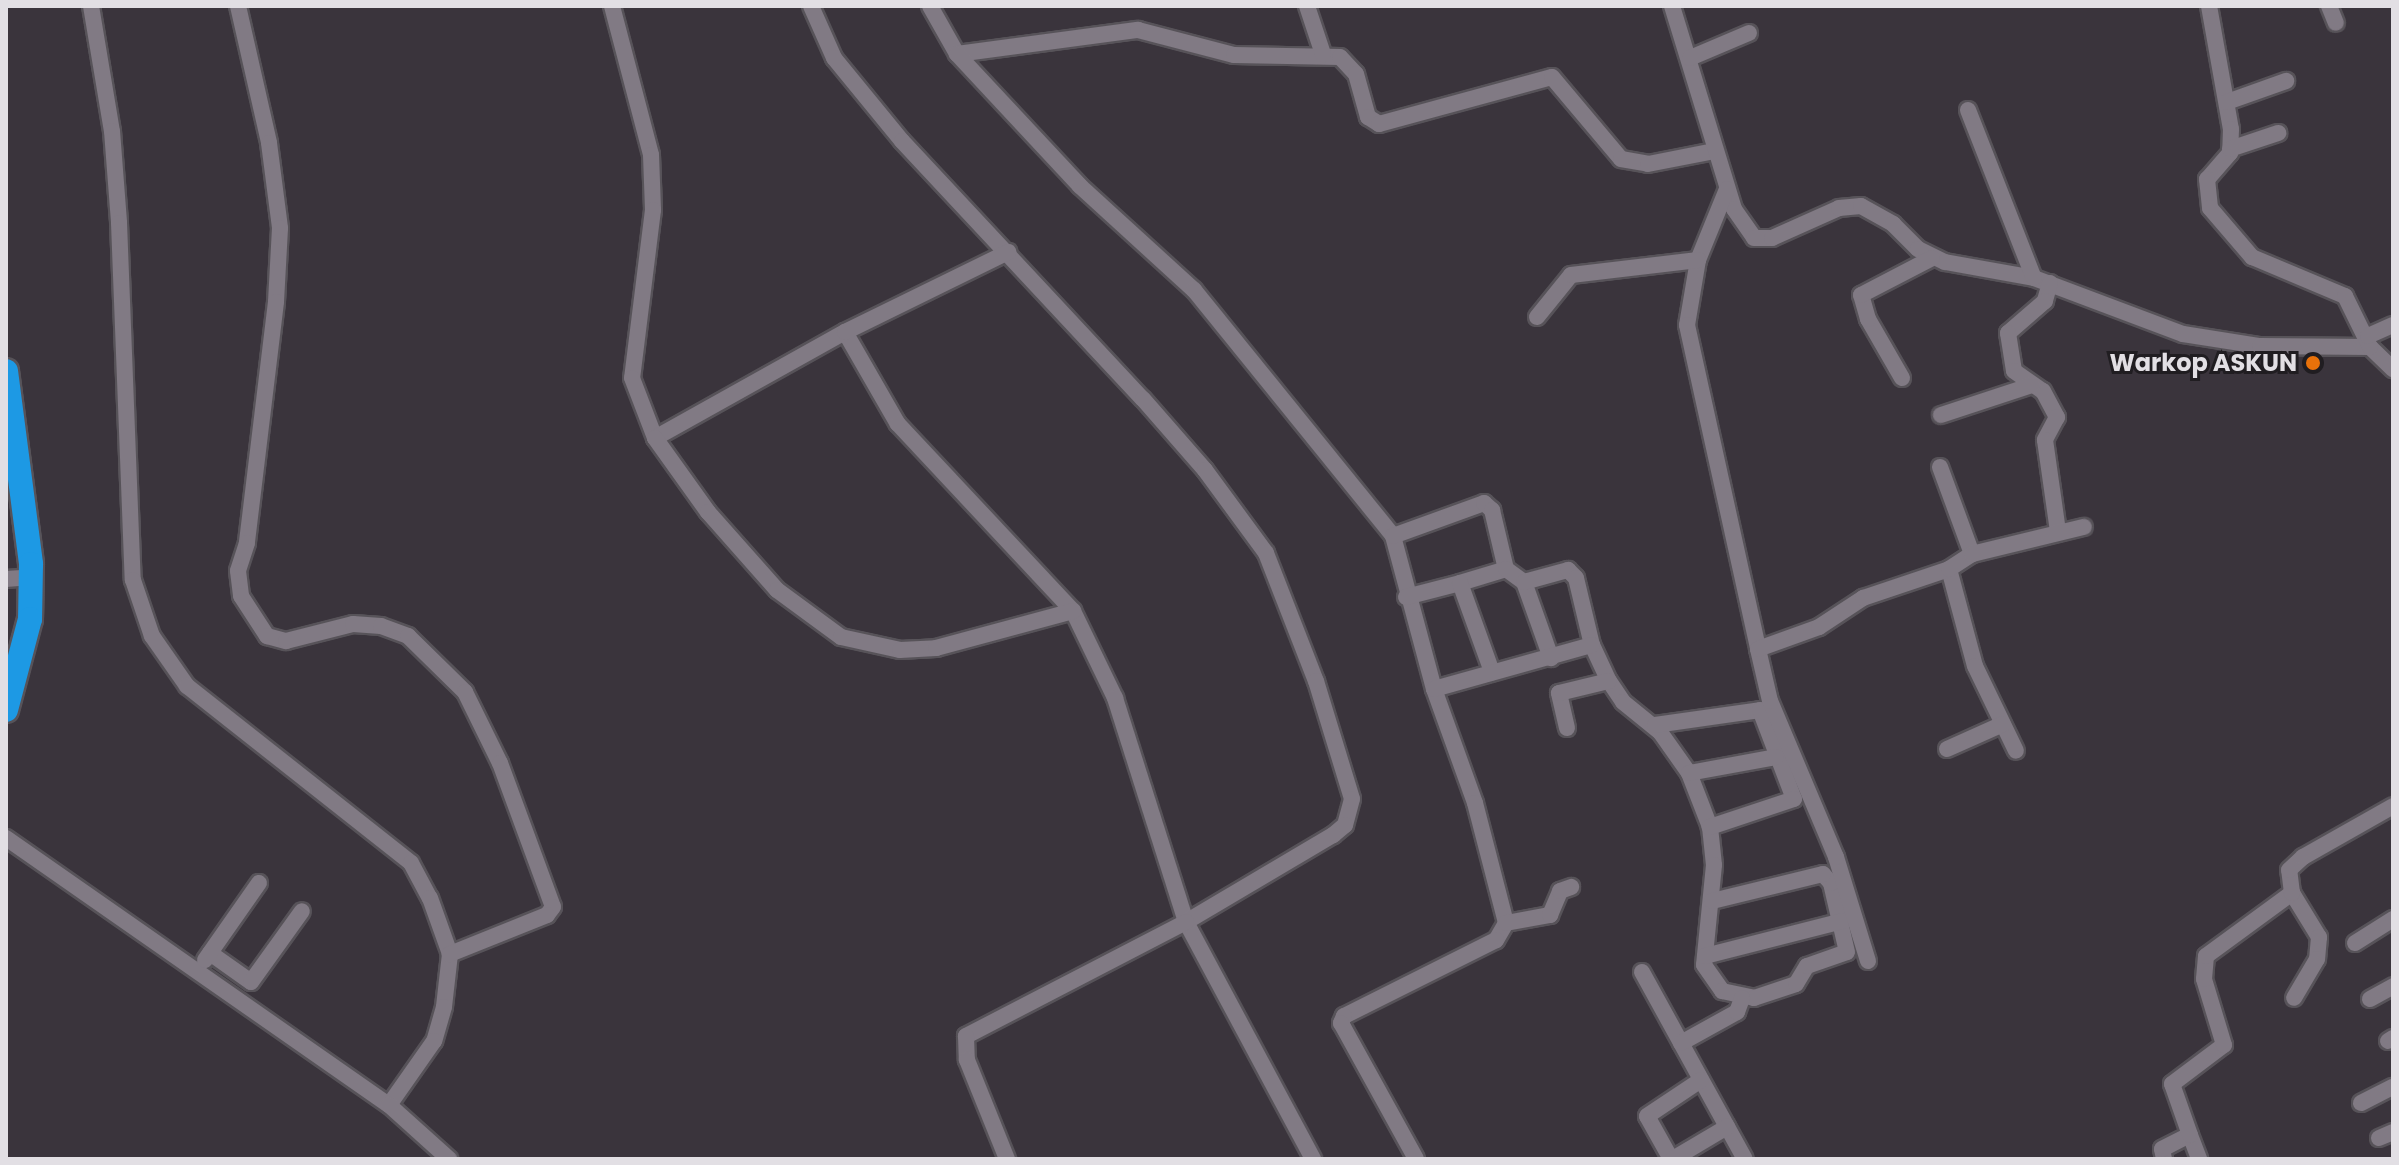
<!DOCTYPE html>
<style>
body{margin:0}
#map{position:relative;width:2399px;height:1165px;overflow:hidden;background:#3a343c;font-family:Poppins,sans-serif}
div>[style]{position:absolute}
.roads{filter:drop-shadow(2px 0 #575359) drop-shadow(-2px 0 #575359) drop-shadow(0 2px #575359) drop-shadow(0 -2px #575359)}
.minor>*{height:16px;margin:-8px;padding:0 8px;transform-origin:8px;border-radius:8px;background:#817a84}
.highway>*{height:24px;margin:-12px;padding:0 12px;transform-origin:12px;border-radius:12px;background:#1d99e4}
.dots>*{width:22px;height:22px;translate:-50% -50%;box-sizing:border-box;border:4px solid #201d21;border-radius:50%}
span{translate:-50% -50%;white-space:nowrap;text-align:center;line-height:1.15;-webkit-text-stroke:6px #201d21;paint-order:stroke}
.poi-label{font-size:24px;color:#e2dfe4;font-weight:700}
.right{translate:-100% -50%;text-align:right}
.frame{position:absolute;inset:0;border:8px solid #e2dfe4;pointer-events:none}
</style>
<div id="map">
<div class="roads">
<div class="minor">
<div style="left:91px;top:6px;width:127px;rotate:80.5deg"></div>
<div style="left:112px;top:131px;width:92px;rotate:85.6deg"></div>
<div style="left:119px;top:223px;width:357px;rotate:87.8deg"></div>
<div style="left:133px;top:580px;width:59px;rotate:71.3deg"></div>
<div style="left:152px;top:636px;width:61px;rotate:55deg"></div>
<div style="left:187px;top:686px;width:285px;rotate:38.3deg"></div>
<div style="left:411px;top:863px;width:40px;rotate:62deg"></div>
<div style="left:430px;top:898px;width:59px;rotate:70.3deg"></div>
<div style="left:450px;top:954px;width:53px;rotate:96.5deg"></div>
<div style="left:444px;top:1007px;width:35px;rotate:106deg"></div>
<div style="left:434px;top:1041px;width:78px;rotate:125.1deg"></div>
<div style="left:238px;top:6px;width:140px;rotate:77.2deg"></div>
<div style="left:269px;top:143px;width:86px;rotate:82.6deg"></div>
<div style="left:280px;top:228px;width:74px;rotate:93.1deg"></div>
<div style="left:276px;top:302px;width:243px;rotate:96.9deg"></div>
<div style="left:247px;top:543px;width:29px;rotate:108deg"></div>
<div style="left:238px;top:571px;width:25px;rotate:83deg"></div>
<div style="left:241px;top:596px;width:48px;rotate:57deg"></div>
<div style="left:267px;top:636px;width:20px;rotate:15deg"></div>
<div style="left:286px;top:641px;width:69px;rotate:-14.2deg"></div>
<div style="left:353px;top:624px;width:28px;rotate:4deg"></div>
<div style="left:381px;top:626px;width:29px;rotate:20deg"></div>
<div style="left:408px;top:636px;width:80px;rotate:44.5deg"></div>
<div style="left:465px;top:692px;width:79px;rotate:63.8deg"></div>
<div style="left:500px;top:763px;width:153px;rotate:69.8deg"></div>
<div style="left:553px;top:907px;width:10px;rotate:127deg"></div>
<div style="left:547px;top:915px;width:105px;rotate:158.1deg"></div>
<div style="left:612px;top:6px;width:154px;rotate:75.3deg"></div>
<div style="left:651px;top:155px;width:55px;rotate:87.9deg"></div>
<div style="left:653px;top:210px;width:169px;rotate:97.1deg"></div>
<div style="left:632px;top:378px;width:64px;rotate:69deg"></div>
<div style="left:655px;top:438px;width:218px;rotate:-29.2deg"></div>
<div style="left:845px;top:332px;width:106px;rotate:60.1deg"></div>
<div style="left:898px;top:424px;width:256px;rotate:46.9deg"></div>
<div style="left:1073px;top:611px;width:97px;rotate:64.2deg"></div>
<div style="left:1115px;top:698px;width:235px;rotate:72.4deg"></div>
<div style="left:1186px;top:922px;width:269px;rotate:61.8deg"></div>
<div style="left:811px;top:6px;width:57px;rotate:66.1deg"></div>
<div style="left:834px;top:58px;width:107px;rotate:50.7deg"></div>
<div style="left:902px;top:141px;width:353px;rotate:47deg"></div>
<div style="left:1143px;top:399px;width:94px;rotate:48.9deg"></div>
<div style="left:1205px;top:470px;width:103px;rotate:53.7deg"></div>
<div style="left:1266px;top:553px;width:137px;rotate:68.7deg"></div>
<div style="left:1316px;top:681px;width:123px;rotate:73deg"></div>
<div style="left:1352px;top:799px;width:27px;rotate:105deg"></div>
<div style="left:1345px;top:825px;width:16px;rotate:140deg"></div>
<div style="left:1333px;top:835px;width:171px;rotate:149.4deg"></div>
<div style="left:1186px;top:922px;width:248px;rotate:152.6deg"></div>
<div style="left:966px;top:1036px;width:24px;rotate:88deg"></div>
<div style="left:967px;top:1060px;width:107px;rotate:68deg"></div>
<div style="left:930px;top:6px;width:55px;rotate:60.6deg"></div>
<div style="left:957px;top:54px;width:183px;rotate:-7.6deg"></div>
<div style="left:1138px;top:30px;width:99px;rotate:14.6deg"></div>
<div style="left:1234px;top:55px;width:106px;rotate:1.1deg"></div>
<div style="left:1340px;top:57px;width:23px;rotate:47deg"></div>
<div style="left:1356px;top:74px;width:45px;rotate:74.4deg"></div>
<div style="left:1368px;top:117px;width:13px;rotate:32deg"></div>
<div style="left:1379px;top:124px;width:179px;rotate:-15.2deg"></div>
<div style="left:1552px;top:77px;width:107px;rotate:49.9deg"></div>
<div style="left:1621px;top:159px;width:27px;rotate:10deg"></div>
<div style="left:1648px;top:164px;width:67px;rotate:-11.1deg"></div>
<div style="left:1307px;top:6px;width:51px;rotate:71.6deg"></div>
<div style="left:1672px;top:6px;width:212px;rotate:73deg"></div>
<div style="left:1734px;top:209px;width:35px;rotate:55deg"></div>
<div style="left:1754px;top:238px;width:18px"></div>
<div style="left:1772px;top:238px;width:73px;rotate:-24.1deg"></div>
<div style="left:1839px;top:208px;width:22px;rotate:-5deg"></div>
<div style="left:1861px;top:206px;width:37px;rotate:29deg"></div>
<div style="left:1893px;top:224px;width:35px;rotate:45deg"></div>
<div style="left:1918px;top:249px;width:30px;rotate:26deg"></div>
<div style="left:1945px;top:262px;width:90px;rotate:10.2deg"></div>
<div style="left:2034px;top:278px;width:159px;rotate:20.6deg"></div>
<div style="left:2183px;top:334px;width:78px;rotate:8.9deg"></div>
<div style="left:2260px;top:346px;width:110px;rotate:0.5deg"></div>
<div style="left:2370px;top:347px;width:32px;rotate:44deg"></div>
<div style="left:2209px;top:6px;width:125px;rotate:79.9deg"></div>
<div style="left:2231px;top:129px;width:24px;rotate:92deg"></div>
<div style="left:2230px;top:153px;width:35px;rotate:131deg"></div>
<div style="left:2207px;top:179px;width:29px;rotate:84deg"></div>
<div style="left:2210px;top:208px;width:65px;rotate:49.4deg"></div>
<div style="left:2252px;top:257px;width:101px;rotate:22.8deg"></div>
<div style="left:2345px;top:296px;width:57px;rotate:63.9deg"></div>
<div style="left:2329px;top:6px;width:18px;rotate:68deg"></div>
<div style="left:957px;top:54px;width:180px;rotate:47deg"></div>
<div style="left:1080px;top:186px;width:154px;rotate:42.4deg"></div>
<div style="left:1194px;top:290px;width:316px;rotate:51deg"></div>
<div style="left:1393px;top:536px;width:158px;rotate:75deg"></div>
<div style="left:1434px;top:689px;width:121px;rotate:70.2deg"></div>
<div style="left:1475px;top:803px;width:124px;rotate:75.5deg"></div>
<div style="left:1506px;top:923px;width:20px;rotate:120deg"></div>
<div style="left:1496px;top:940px;width:170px;rotate:153.4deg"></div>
<div style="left:1344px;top:1016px;width:8px;rotate:113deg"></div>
<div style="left:1341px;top:1023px;width:155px;rotate:61.1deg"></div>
<div style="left:1690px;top:58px;width:64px;rotate:-23deg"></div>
<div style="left:2227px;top:102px;width:63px;rotate:-19.6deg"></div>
<div style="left:1968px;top:110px;width:180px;rotate:68.6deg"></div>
<div style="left:2230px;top:149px;width:51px;rotate:-18.4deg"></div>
<div style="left:1727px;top:189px;width:77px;rotate:112.2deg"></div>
<div style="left:1698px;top:260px;width:66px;rotate:99.6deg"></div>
<div style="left:1687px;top:325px;width:332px;rotate:77.6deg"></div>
<div style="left:2050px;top:283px;width:19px;rotate:106deg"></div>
<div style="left:2045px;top:301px;width:49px;rotate:139.1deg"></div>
<div style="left:2008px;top:333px;width:38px;rotate:81deg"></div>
<div style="left:2014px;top:371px;width:35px;rotate:35deg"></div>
<div style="left:2043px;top:391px;width:30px;rotate:62deg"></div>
<div style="left:2057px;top:417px;width:26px;rotate:118deg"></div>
<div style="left:2045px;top:440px;width:92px;rotate:81.9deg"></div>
<div style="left:1537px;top:317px;width:54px;rotate:-51deg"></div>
<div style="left:1571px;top:275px;width:128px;rotate:-6.7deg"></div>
<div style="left:845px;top:332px;width:182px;rotate:-26.1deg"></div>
<div style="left:2368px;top:336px;width:27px;rotate:-24deg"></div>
<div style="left:1902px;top:378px;width:68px;rotate:-120deg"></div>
<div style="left:1868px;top:319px;width:25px;rotate:-106deg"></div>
<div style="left:1861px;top:295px;width:80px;rotate:-27.5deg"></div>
<div style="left:1941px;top:415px;width:96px;rotate:-18.2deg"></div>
<div style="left:655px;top:438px;width:91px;rotate:54.4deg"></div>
<div style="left:708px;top:512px;width:104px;rotate:48.5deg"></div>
<div style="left:777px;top:590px;width:79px;rotate:36.3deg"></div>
<div style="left:841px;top:637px;width:60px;rotate:12.4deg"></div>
<div style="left:900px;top:650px;width:36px;rotate:-3deg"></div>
<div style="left:936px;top:648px;width:142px;rotate:-15.1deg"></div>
<div style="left:1940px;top:467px;width:93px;rotate:69.8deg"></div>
<div style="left:1393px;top:536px;width:97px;rotate:-19.9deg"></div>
<div style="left:1484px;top:503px;width:11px;rotate:41deg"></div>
<div style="left:1492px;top:510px;width:61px;rotate:76.7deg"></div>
<div style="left:1949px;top:569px;width:100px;rotate:75deg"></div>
<div style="left:1975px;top:666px;width:94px;rotate:64.2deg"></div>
<div style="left:6px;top:579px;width:16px;rotate:-4deg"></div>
<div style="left:1524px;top:582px;width:81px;rotate:70.4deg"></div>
<div style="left:1460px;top:583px;width:48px;rotate:-16.9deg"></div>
<div style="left:1506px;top:569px;width:22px;rotate:36deg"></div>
<div style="left:1524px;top:582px;width:46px;rotate:-15.3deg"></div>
<div style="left:1568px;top:570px;width:11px;rotate:45deg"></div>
<div style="left:1576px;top:578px;width:69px;rotate:76.6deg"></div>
<div style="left:1592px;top:645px;width:40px;rotate:65deg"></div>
<div style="left:1609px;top:681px;width:25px;rotate:56deg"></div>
<div style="left:1623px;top:702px;width:48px;rotate:39deg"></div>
<div style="left:1660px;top:732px;width:50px;rotate:54.7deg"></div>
<div style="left:1689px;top:773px;width:58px;rotate:68.7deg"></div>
<div style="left:1710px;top:827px;width:38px;rotate:84deg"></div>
<div style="left:1714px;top:865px;width:100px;rotate:95.7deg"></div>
<div style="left:1704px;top:965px;width:32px;rotate:55deg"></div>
<div style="left:1722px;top:991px;width:33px;rotate:12deg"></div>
<div style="left:1754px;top:998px;width:44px;rotate:-18.4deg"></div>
<div style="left:1796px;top:984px;width:21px;rotate:-59deg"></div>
<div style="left:1807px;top:966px;width:42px;rotate:-19.3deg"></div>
<div style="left:1847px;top:952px;width:71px;rotate:-103.1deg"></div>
<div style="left:1831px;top:883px;width:12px;rotate:-132deg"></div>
<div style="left:1823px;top:874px;width:114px;rotate:166.3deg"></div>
<div style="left:1406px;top:597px;width:56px;rotate:-14.5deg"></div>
<div style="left:1460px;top:583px;width:95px;rotate:70.2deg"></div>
<div style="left:1434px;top:689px;width:164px;rotate:-15.6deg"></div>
<div style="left:1655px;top:725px;width:106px;rotate:-8.1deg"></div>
<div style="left:1760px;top:710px;width:95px;rotate:69.1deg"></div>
<div style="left:1794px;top:799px;width:89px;rotate:161.6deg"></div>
<div style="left:1567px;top:728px;width:36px;rotate:-103deg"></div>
<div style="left:1559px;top:693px;width:51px;rotate:-13.5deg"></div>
<div style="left:1947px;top:749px;width:61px;rotate:-24.1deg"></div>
<div style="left:1689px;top:773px;width:88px;rotate:-10.4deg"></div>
<div style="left:6px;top:838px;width:467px;rotate:34.9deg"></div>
<div style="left:389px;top:1105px;width:81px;rotate:42deg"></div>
<div style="left:2292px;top:893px;width:52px;rotate:58.5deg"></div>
<div style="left:2319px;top:937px;width:22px;rotate:95deg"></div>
<div style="left:2317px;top:959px;width:45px;rotate:120.5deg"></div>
<div style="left:1506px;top:923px;width:45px;rotate:-10.3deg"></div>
<div style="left:1550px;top:915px;width:26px;rotate:-67deg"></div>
<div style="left:1560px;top:891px;width:12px;rotate:-20deg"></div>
<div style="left:2355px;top:943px;width:45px;rotate:-32.3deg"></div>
<div style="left:210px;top:953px;width:50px;rotate:35.3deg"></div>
<div style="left:251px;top:982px;width:87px;rotate:-54.3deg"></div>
<div style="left:1705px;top:956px;width:141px;rotate:-14.3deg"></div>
<div style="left:205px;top:960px;width:94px;rotate:-55deg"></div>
<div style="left:1868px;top:961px;width:109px;rotate:-107.1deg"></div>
<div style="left:1836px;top:857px;width:169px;rotate:-112.9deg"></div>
<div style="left:1770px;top:701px;width:53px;rotate:-103deg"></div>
<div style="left:1758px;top:649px;width:65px;rotate:-19.8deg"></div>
<div style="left:1819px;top:627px;width:53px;rotate:-33.4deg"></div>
<div style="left:1863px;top:598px;width:91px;rotate:-18.6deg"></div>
<div style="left:1949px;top:569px;width:27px;rotate:-33deg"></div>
<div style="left:1972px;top:554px;width:115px;rotate:-13.6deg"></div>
<div style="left:1642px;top:972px;width:213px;rotate:61.2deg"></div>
<div style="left:2370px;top:999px;width:26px;rotate:-29deg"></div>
<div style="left:2388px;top:1041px;width:6px;rotate:-31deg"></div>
<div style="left:1681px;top:1043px;width:64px;rotate:-29deg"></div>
<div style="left:1737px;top:1012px;width:15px;rotate:-70deg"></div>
<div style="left:2361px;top:1103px;width:36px;rotate:-27deg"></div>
<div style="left:2190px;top:1135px;width:26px;rotate:69deg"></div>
<div style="left:2379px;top:1138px;width:15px;rotate:-23deg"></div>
<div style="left:1671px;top:1159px;width:49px;rotate:-119.2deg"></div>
<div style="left:1647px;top:1116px;width:65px;rotate:-33.7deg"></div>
<div style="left:1673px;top:1159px;width:63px;rotate:-30.7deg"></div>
<div style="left:2164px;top:1159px;width:10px;rotate:-101deg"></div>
<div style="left:2162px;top:1149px;width:31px;rotate:-27deg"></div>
<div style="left:2190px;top:1135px;width:54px;rotate:-109.4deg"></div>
<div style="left:2172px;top:1084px;width:65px;rotate:-36.9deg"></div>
<div style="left:2224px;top:1045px;width:69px;rotate:-106.9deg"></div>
<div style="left:2204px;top:979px;width:23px;rotate:-85deg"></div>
<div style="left:2206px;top:956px;width:107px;rotate:-36.2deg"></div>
<div style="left:2292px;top:893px;width:23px;rotate:-97deg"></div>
<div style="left:2289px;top:870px;width:19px;rotate:-43deg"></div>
<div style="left:2303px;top:857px;width:103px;rotate:-29.5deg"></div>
</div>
<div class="highway">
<div style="left:6px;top:371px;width:195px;rotate:82.6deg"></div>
<div style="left:31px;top:564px;width:55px;rotate:91deg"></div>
<div style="left:30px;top:619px;width:94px;rotate:104.8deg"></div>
</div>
</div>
<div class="dots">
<div style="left:2313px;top:363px;background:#e8710a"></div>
</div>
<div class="poi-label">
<span class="right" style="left:2297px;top:363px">Warkop ASKUN</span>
</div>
<div class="frame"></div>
</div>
